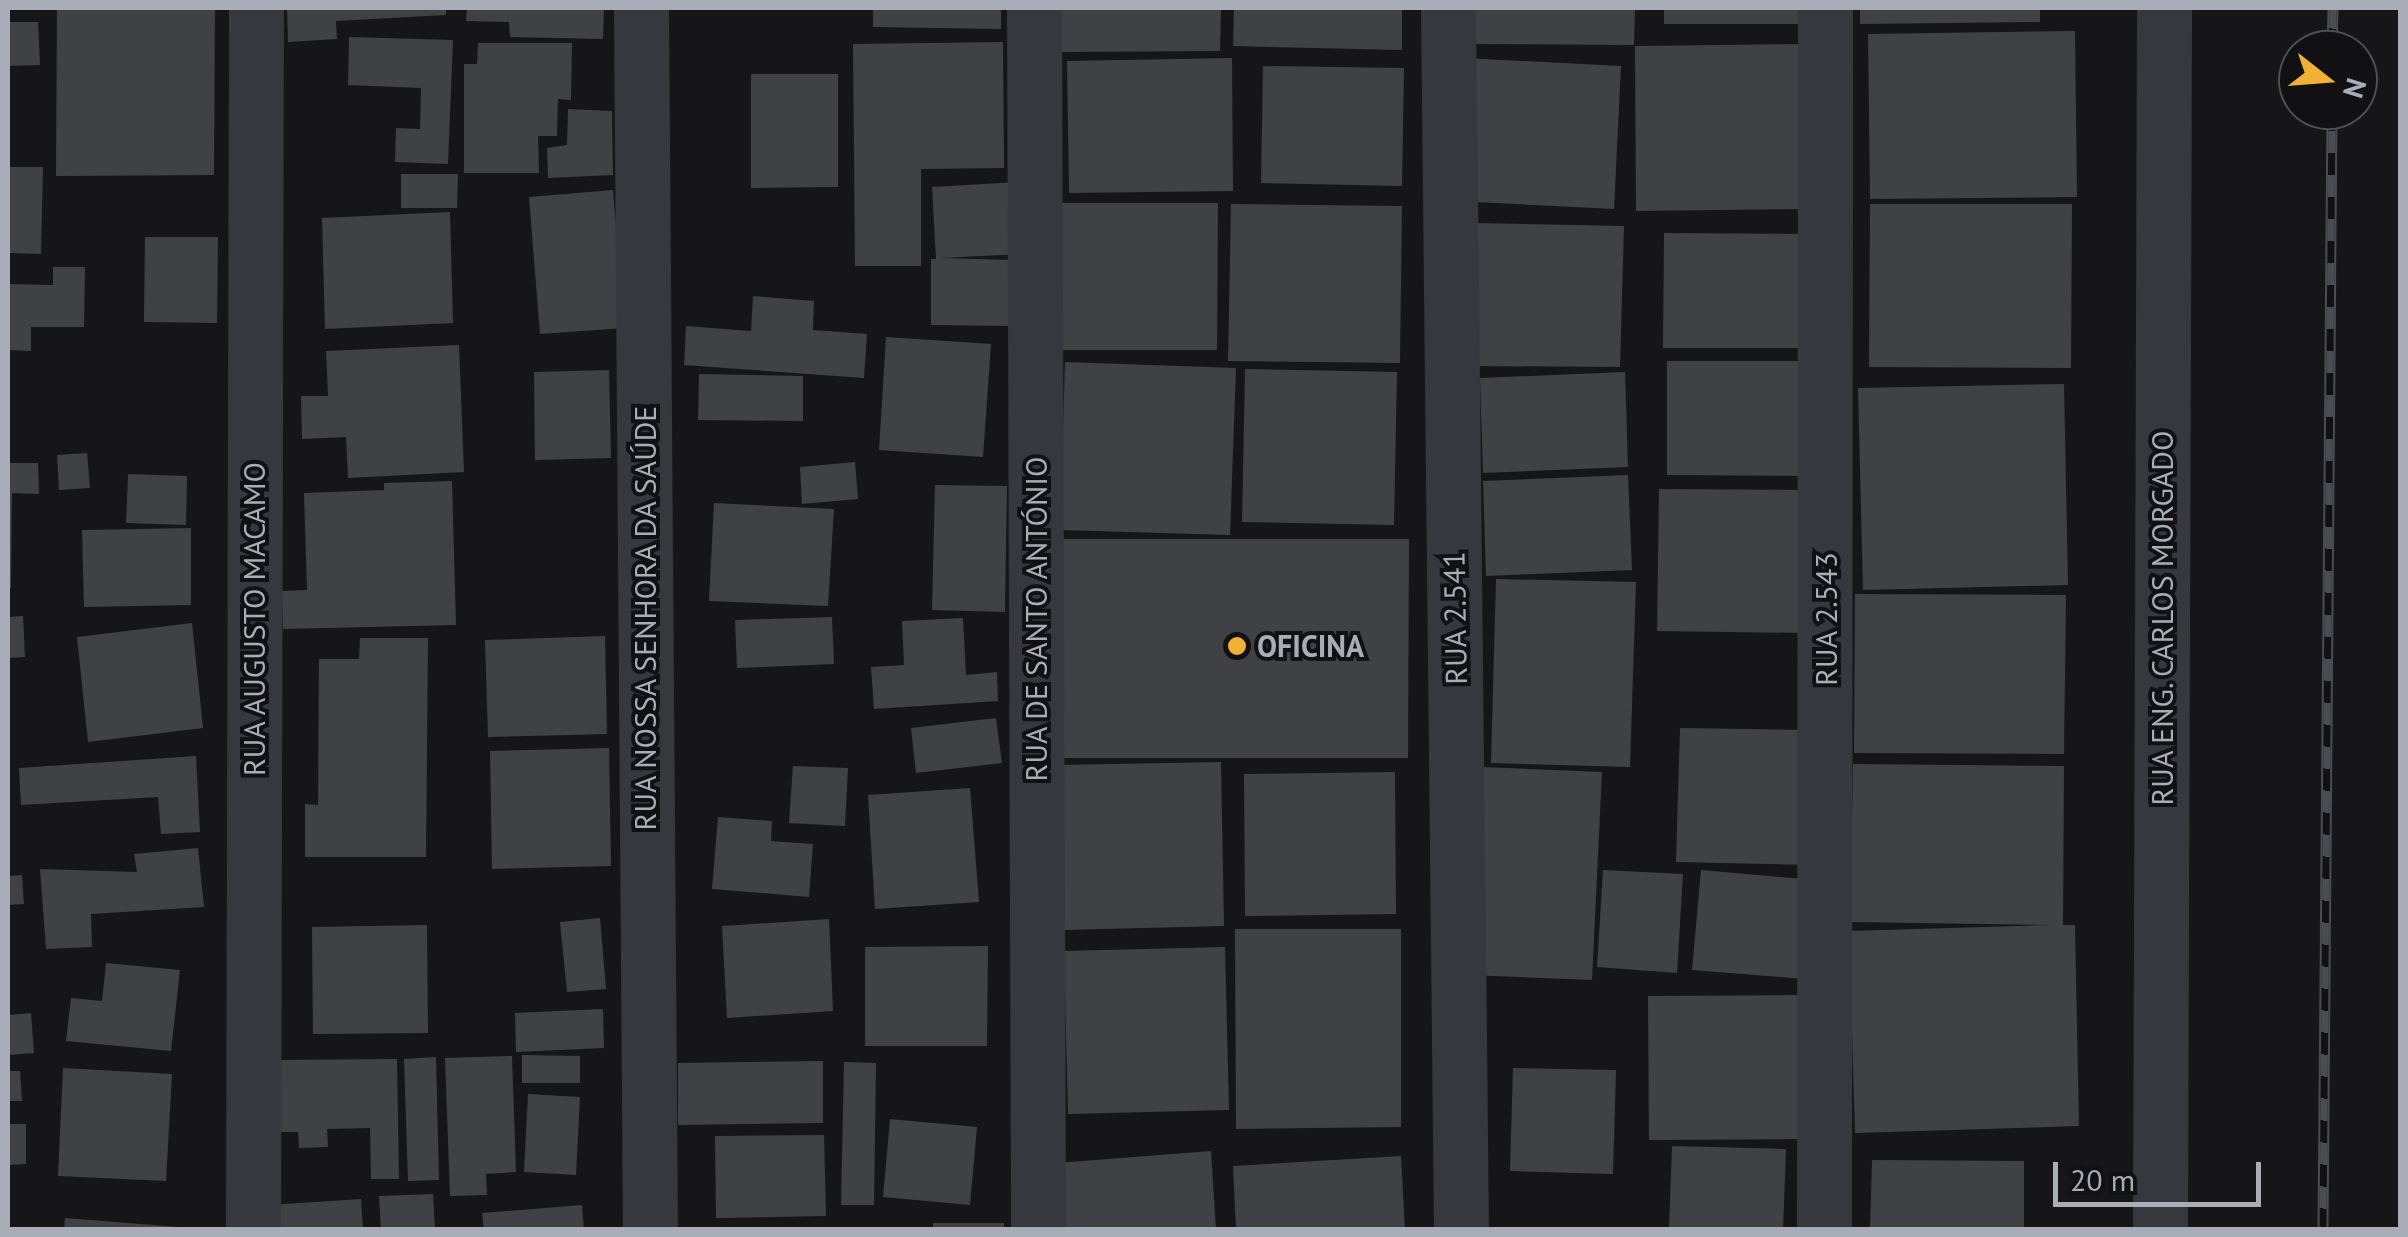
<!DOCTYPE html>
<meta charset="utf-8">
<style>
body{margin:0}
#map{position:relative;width:2408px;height:1237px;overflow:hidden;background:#161618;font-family:"PT Sans",sans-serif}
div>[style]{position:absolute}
.building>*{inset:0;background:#404145}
.minor>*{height:55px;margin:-27.5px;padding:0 27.5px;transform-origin:27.5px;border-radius:27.5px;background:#37383d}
.tertiary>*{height:55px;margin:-27.5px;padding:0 27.5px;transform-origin:27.5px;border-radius:27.5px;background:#37383d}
.rail>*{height:11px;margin-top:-5.5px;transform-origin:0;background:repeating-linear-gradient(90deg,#111113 0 22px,#4a4c52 0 44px);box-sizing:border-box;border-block:2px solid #4a4c52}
.dots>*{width:28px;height:28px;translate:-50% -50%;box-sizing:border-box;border:5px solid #111113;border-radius:50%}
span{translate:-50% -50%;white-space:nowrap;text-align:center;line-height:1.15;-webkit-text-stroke:8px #111113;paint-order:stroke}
.street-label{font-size:30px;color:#a8adb8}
.poi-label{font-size:30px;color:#a8adb8;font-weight:700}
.left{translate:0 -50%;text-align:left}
.frame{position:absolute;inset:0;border:10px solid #a8adb8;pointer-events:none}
.north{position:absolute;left:2278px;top:30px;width:100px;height:100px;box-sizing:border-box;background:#111113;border:2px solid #4d4f55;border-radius:50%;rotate:107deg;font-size:28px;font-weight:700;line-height:40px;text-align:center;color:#a8adb8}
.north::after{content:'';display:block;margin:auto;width:35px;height:45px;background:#f2b134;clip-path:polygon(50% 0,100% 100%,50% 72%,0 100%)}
.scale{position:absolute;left:2053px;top:1162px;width:208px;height:45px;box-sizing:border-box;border:5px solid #a8adb8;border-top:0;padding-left:12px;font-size:30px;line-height:35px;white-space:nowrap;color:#a8adb8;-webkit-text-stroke:8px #111113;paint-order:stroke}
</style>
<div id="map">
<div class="building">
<div style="clip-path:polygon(57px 8px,215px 8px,214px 175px,56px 176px)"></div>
<div style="clip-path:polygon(287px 8px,446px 8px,446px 15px,336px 21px,337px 39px,288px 42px)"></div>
<div style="clip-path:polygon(467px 8px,604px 8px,603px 39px,510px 37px,509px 22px,466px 21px)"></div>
<div style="clip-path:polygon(873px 8px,1001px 8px,1001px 29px,873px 27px)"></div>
<div style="clip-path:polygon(1061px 8px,1221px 8px,1220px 51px,1061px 52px)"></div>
<div style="clip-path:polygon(1234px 8px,1402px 8px,1402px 50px,1233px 46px)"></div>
<div style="clip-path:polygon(1464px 8px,1635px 8px,1634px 45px,1464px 44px)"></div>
<div style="clip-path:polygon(1664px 8px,1804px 8px,1803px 24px,1664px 24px)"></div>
<div style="clip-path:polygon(1860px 8px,2040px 8px,2040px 22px,1860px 24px)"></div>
<div style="clip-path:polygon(8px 22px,38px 22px,40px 65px,8px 66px)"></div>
<div style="clip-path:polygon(2075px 31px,2077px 197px,1870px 199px,1868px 34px)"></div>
<div style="clip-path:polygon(349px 37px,453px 40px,448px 164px,395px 162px,396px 128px,420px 129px,421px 88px,348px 85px)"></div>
<div style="clip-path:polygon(1003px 42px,1004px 168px,921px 169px,921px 266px,855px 266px,853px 44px)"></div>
<div style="clip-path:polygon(478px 43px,572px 43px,571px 100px,558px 99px,557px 136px,538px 136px,539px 173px,464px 173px,464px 64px,477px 64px)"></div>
<div style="clip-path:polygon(1808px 44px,1810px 209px,1636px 211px,1635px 46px)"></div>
<div style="clip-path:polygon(1232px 58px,1233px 191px,1069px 193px,1067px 61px)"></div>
<div style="clip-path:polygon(1463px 58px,1621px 66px,1614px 209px,1455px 201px)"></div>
<div style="clip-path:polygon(1263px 66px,1404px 68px,1402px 186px,1261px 183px)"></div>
<div style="clip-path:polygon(751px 74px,838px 74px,838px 187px,751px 188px)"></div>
<div style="clip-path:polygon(568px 109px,612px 111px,613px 175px,548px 178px,547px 148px,567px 145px)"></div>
<div style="clip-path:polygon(8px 167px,43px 167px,41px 254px,8px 253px)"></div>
<div style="clip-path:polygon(401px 174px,458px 174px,457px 208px,401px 208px)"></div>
<div style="clip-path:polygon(1018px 182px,1022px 254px,940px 258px,1011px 260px,1011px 326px,931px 325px,931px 259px,936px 259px,932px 187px)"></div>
<div style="clip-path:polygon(613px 190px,624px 328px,540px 334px,529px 197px)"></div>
<div style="clip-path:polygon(1061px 203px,1218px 203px,1217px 350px,1061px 350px)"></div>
<div style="clip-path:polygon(1231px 204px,1402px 206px,1400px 363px,1228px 361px)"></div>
<div style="clip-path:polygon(1870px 204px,2072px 204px,2071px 368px,1869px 367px)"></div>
<div style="clip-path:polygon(450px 212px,453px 323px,325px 329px,322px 218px)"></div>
<div style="clip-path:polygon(1472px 223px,1624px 226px,1620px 367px,1469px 366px)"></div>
<div style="clip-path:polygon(1664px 233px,1808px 234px,1807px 348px,1663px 348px)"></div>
<div style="clip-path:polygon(145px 237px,218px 237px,217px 323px,144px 322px)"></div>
<div style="clip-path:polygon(53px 267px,85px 267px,84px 327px,31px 327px,31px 351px,8px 350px,8px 284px,53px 285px)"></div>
<div style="clip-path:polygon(753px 296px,814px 301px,813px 330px,867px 334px,864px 378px,684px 365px,686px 326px,751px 331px)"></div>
<div style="clip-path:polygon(886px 337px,991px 344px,983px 457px,879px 450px)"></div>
<div style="clip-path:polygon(459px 345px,464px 472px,348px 478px,346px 437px,302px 439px,301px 396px,328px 396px,326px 351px)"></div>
<div style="clip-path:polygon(1667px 361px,1811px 361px,1810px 476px,1667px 475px)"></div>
<div style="clip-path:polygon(1065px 362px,1236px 368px,1230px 535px,1060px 530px)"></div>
<div style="clip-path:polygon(1245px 369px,1397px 372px,1394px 525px,1242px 522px)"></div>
<div style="clip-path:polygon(609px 370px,611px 458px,535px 460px,534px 372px)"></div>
<div style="clip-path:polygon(1625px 372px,1628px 467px,1483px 473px,1480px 378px)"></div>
<div style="clip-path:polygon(699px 374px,803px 376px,803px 421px,698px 420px)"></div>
<div style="clip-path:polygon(2064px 384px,2068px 585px,1863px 590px,1858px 388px)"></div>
<div style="clip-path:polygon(87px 453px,90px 488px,59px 490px,57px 455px)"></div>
<div style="clip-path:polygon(855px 462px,858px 499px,802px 504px,800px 467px)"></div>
<div style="clip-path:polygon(8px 463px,38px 463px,39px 494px,12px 493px,11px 588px,8px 588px)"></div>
<div style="clip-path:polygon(128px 474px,187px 476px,186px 525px,126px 523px)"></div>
<div style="clip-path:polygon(1628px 475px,1632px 570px,1486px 576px,1483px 481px)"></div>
<div style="clip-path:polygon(452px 481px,456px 625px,283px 629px,282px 591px,307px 590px,304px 493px,384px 490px,384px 483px)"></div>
<div style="clip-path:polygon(935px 485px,1007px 486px,1005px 612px,932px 610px)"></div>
<div style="clip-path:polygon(1659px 489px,1810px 490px,1808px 633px,1657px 631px)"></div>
<div style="clip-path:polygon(714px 503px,834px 509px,828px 606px,709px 601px)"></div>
<div style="clip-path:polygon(191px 528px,191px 605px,84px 607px,82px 530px)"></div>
<div style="clip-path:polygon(1052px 539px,1409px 539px,1408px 758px,1052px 758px)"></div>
<div style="clip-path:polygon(1496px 579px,1636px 582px,1630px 767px,1491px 763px)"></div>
<div style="clip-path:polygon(1855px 594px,2066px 595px,2064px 754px,1854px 753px)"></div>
<div style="clip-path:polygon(23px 616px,25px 657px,8px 658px,8px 617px)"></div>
<div style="clip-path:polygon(832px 617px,834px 664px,737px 668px,735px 620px)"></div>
<div style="clip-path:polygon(963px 618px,966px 675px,997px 672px,998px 701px,874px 709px,871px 667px,904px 665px,902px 621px)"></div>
<div style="clip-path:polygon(192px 623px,203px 728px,88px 742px,77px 637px)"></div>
<div style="clip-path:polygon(605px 636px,607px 734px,488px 737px,485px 640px)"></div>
<div style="clip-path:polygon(360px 638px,428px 638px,426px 857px,305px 857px,305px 804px,318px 805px,319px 659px,359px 659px)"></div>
<div style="clip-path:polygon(996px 718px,1002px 763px,916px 773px,911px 728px)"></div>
<div style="clip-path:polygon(1680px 728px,1813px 730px,1810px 865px,1676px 862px)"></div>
<div style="clip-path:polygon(609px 748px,611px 866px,492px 869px,490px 751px)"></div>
<div style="clip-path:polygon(196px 756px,200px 832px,161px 834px,158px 797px,21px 805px,19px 768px)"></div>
<div style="clip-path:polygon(1221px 762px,1224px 926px,1062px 930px,1058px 765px)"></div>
<div style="clip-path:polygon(1853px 764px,2064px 766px,2063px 925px,2075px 925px,2079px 1126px,1855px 1133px,1849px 931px,2051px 925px,1850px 922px)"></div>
<div style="clip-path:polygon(793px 766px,848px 768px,845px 826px,789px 823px)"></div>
<div style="clip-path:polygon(1481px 767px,1602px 772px,1592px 980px,1469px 975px)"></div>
<div style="clip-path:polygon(1395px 772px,1396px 914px,1245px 916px,1244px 774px)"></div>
<div style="clip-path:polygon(970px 788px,979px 902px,875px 909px,868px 795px)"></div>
<div style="clip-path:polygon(718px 817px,772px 821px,771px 841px,813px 844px,809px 897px,712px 889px)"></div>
<div style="clip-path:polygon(198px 848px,204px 907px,91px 914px,92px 947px,46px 949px,40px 869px,137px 872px,134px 854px)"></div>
<div style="clip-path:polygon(1603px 870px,1683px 874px,1677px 973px,1597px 967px)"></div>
<div style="clip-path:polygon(1701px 870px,1814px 880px,1805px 979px,1692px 970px)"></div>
<div style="clip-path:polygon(22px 875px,24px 904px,8px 905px,8px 876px)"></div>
<div style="clip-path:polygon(600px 918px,606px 989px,567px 992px,560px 922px)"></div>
<div style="clip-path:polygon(829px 919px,833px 1011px,727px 1018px,722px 926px)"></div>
<div style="clip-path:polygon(427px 925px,428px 1033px,313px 1034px,312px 927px)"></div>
<div style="clip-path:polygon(1235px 929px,1401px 929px,1401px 1127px,1236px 1129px)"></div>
<div style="clip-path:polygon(988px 946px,987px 1046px,865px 1046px,865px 947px)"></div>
<div style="clip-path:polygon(1225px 947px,1229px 1110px,1068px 1114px,1064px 951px)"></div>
<div style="clip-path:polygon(106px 963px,180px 970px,171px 1051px,66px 1041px,71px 998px,102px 1001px)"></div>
<div style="clip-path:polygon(1800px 995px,1800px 1139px,1649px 1140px,1648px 996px)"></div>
<div style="clip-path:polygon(603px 1009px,604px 1048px,516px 1052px,515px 1013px)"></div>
<div style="clip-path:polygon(31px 1013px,34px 1053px,8px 1055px,8px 1015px)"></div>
<div style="clip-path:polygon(522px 1055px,580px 1056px,580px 1083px,522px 1083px)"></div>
<div style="clip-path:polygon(512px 1056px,516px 1172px,486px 1174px,487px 1195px,450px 1196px,445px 1058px)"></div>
<div style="clip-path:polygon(436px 1057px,439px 1180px,408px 1181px,404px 1059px)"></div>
<div style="clip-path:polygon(397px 1059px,399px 1179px,371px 1179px,370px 1128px,327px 1129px,328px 1147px,299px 1148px,298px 1132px,274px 1132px,273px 1060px)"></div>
<div style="clip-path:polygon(823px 1061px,823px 1123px,678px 1125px,678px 1063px)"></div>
<div style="clip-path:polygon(844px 1062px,876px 1063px,874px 1205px,841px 1205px)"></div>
<div style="clip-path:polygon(63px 1068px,172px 1074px,166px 1181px,58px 1176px)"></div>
<div style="clip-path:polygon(1513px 1068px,1616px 1070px,1613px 1174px,1510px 1171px)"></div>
<div style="clip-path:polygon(8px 1071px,20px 1071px,22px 1101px,8px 1101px)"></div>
<div style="clip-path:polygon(528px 1094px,580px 1097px,576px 1175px,524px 1172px)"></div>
<div style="clip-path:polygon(890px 1119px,977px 1127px,970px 1205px,883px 1197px)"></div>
<div style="clip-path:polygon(8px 1124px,26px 1124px,26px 1164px,8px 1165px)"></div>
<div style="clip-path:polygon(824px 1135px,826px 1216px,716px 1218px,715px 1136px)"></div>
<div style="clip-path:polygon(1672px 1146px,1786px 1149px,1783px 1230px,1669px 1230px)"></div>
<div style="clip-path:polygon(1211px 1151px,1216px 1230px,1049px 1230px,1044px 1164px)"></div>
<div style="clip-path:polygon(1401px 1156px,1405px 1230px,1236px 1230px,1233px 1166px)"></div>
<div style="clip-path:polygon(1872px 1160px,2024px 1161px,2024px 1230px,1870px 1230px)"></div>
<div style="clip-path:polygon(433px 1194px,435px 1230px,381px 1230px,379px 1196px)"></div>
<div style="clip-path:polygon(361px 1199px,363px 1230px,271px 1230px,269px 1205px)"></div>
<div style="clip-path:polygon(582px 1205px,584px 1230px,484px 1230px,482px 1213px)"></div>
<div style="clip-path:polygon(65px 1218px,179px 1227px,179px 1230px,64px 1230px)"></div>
<div style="clip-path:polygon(933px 1223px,1004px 1223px,1004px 1230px,933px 1230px)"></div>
</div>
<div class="minor">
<div style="left:641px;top:8px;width:1222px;rotate:89.58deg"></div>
<div style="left:1034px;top:8px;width:1222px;rotate:89.81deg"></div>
<div style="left:1448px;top:8px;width:1222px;rotate:89.39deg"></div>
<div style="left:253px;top:1230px;width:1222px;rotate:-89.86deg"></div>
<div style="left:1824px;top:1230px;width:1222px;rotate:-89.95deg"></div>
</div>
<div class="tertiary">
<div style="left:2160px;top:1230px;width:1222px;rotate:-89.81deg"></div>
</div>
<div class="rail">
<div style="left:2332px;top:50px;width:42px;rotate:-88.6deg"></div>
<div style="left:2323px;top:1230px;width:1120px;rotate:-89.54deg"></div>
</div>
<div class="dots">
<div style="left:1237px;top:646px;background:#f2b134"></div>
</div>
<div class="street-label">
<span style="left:645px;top:618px;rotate:-90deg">RUA NOSSA SENHORA DA SAÚDE</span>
<span style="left:1455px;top:618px;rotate:-91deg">RUA 2.541</span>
<span style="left:2162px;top:618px;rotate:-90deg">RUA ENG. CARLOS MORGADO</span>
<span style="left:254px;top:619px;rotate:-90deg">RUA AUGUSTO MACAMO</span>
<span style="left:1036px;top:619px;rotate:-90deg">RUA DE SANTO ANTÓNIO</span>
<span style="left:1826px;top:619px;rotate:-90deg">RUA 2.543</span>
</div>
<div class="poi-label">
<span class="left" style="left:1257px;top:646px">OFICINA</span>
</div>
<div class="frame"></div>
<div class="north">N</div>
<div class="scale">20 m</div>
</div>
